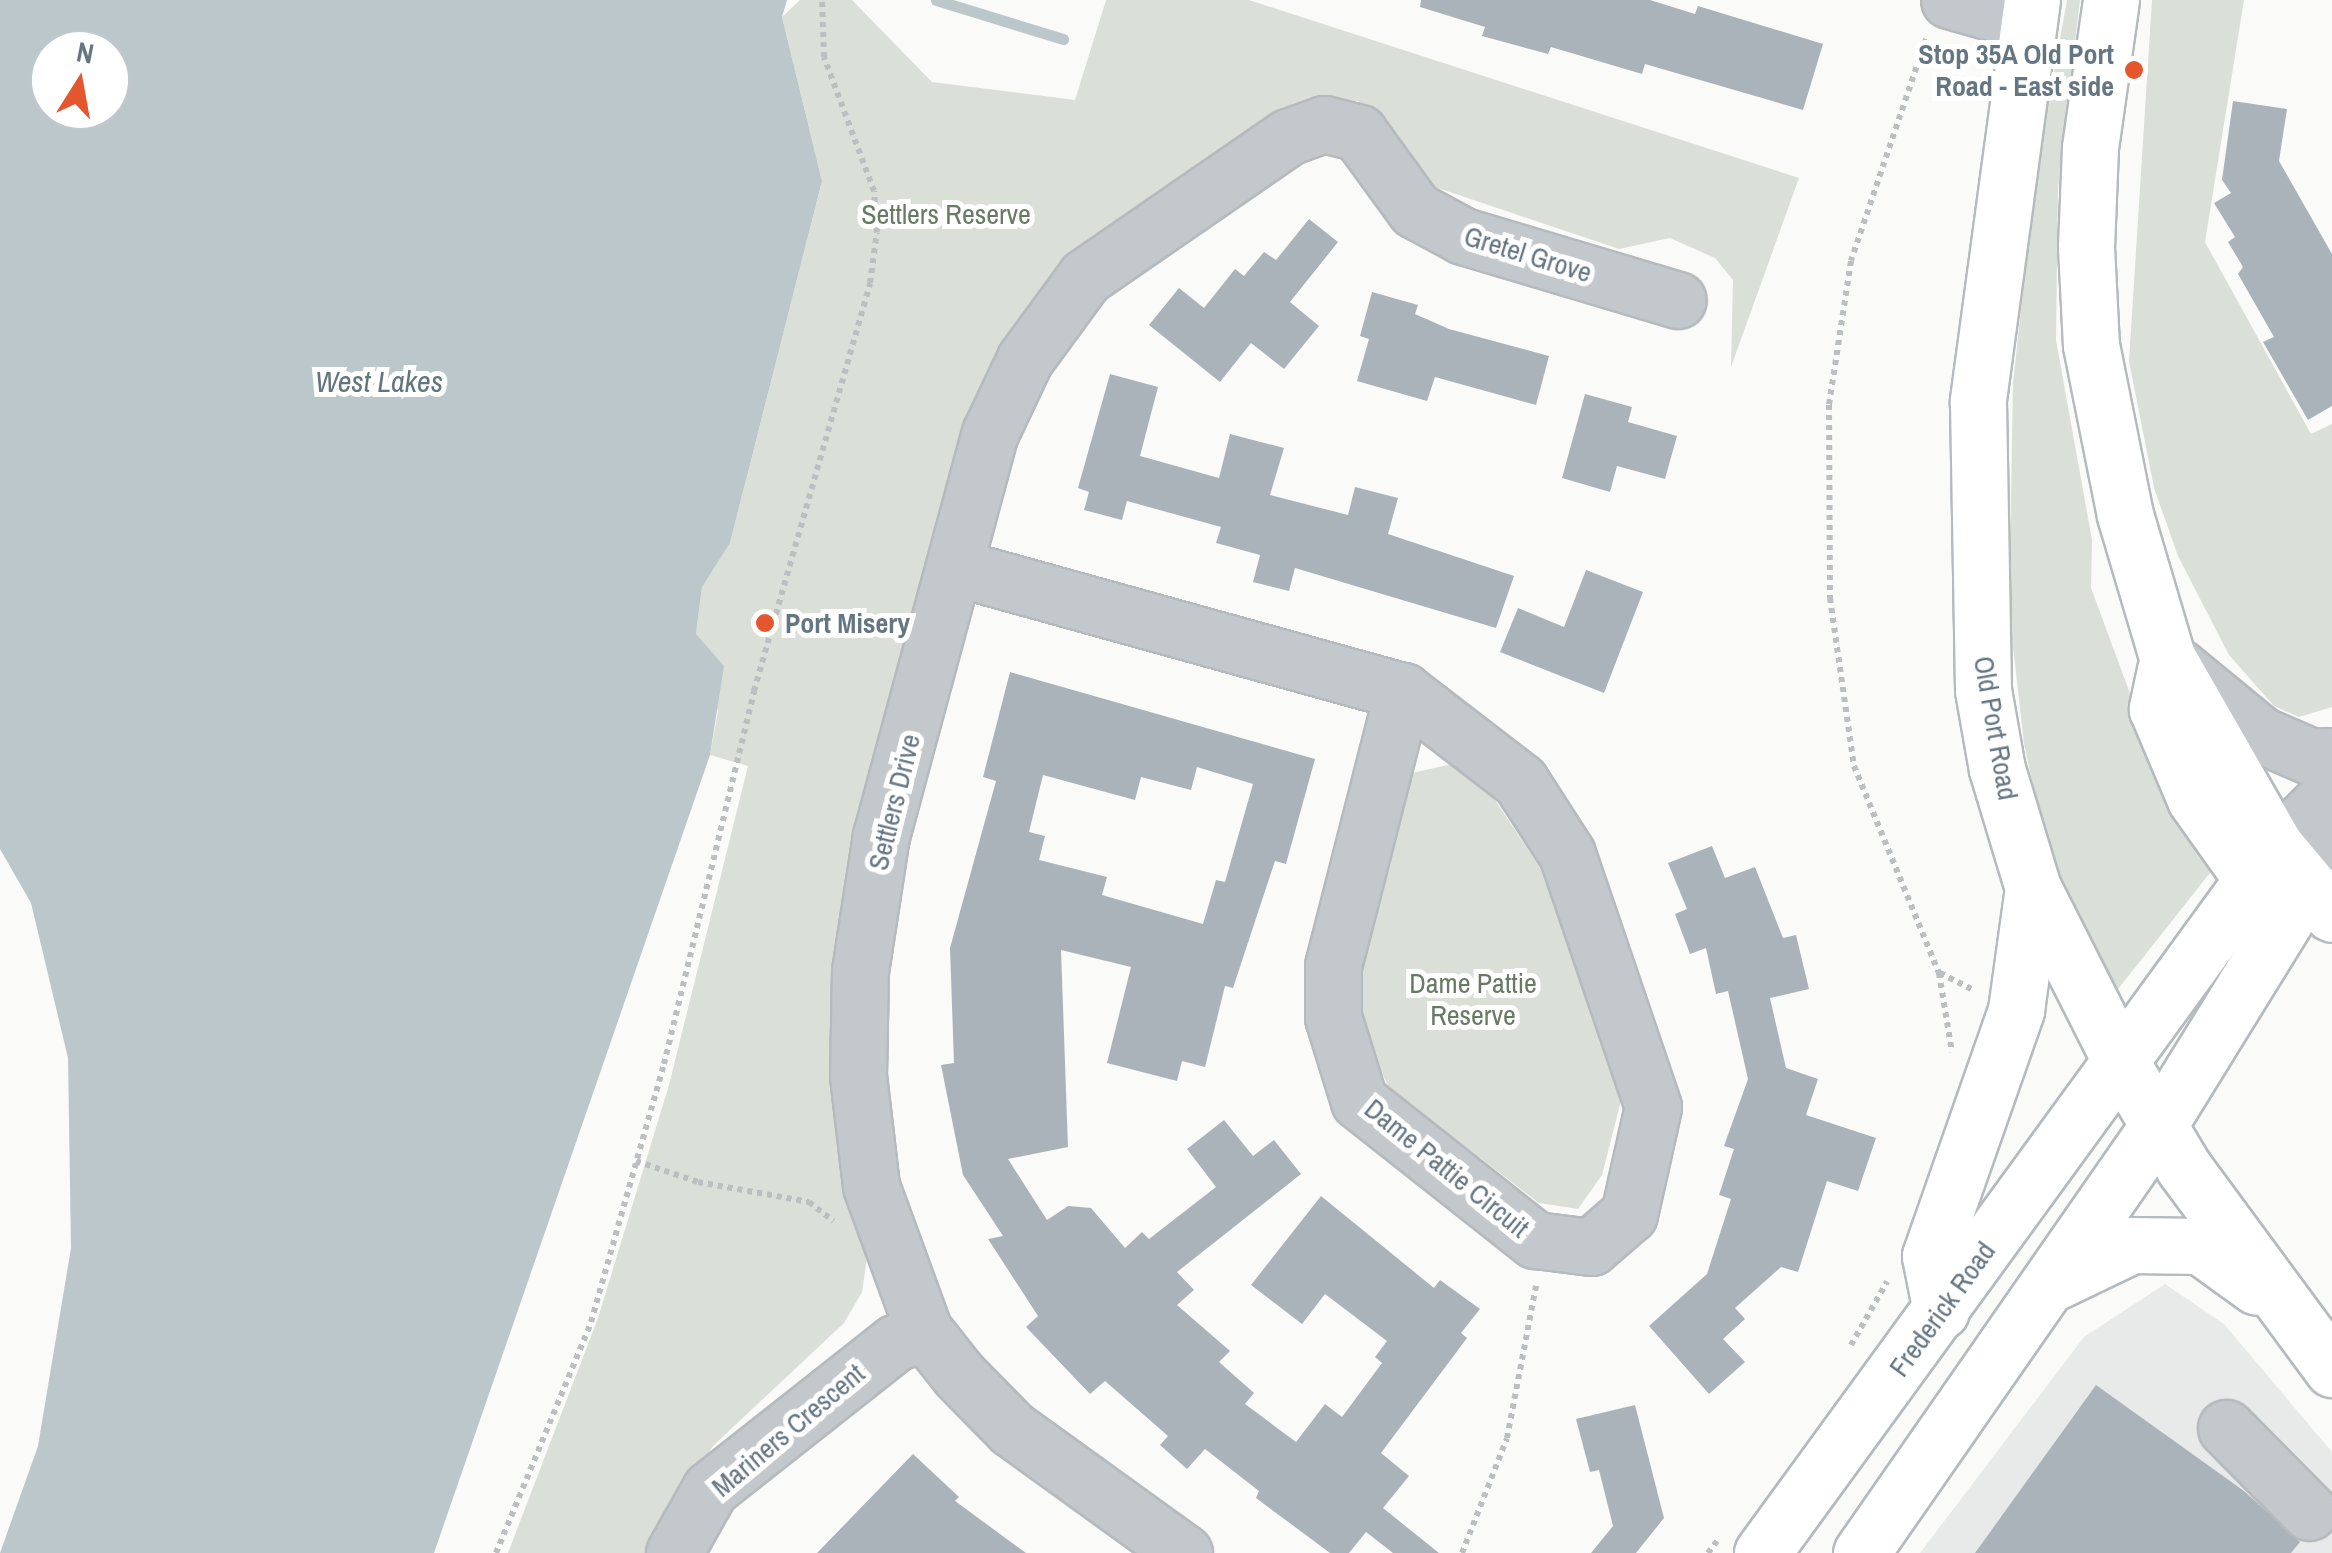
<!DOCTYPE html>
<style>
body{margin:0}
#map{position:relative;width:2332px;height:1553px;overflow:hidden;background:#fafaf8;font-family:"Archivo Narrow",sans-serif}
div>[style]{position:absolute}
.built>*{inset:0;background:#e8e9e9}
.green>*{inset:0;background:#dadfd7}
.water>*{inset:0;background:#bbc7cb}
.stream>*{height:11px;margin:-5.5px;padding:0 5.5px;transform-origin:5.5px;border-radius:5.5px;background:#bbc7cb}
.building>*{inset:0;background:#aab3b9}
.path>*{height:6px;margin-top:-3px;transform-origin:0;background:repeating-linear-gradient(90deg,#bbbfc2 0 5px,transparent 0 10px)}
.roads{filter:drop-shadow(2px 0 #b5babe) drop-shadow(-2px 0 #b5babe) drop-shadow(0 2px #b5babe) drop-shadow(0 -2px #b5babe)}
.minor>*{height:55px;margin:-27.5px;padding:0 27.5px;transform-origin:27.5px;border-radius:27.5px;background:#c3c8cc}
.major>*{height:55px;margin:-27.5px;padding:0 27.5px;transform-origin:27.5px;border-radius:27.5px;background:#fff}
.dots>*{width:28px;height:28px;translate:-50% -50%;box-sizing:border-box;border:5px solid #fff;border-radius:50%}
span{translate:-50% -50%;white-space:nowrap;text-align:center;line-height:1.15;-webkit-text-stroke:10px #fff;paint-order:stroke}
.poi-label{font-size:28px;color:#657683;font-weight:700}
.right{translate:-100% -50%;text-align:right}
.left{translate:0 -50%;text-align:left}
.park-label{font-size:28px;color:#687a64}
.street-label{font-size:28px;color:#657683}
.water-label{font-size:30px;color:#60757c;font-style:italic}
.north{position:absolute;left:30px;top:30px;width:100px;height:100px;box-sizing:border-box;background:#fff;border:2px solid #c1c8cd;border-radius:50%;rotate:11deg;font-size:28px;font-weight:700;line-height:40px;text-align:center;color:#657683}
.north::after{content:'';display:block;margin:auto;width:35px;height:45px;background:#e4572e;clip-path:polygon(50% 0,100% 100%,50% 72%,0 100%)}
</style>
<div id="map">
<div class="built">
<div style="clip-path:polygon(2165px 1284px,2224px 1324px,2332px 1452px,2332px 1553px,1920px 1553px,2084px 1337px)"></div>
</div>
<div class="green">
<div style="clip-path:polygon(800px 0,852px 0,932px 82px,1075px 100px,1106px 0,1249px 0,1799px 178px,1731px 367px,1733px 280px,1715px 258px,1670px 238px,1619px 249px,1432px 186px,1358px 101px,1309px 98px,1092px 250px,1041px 301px,851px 892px,868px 1251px,862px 1292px,844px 1323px,713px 1446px,650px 1553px,508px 1553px,598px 1318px,669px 1085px,748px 766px,710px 755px,718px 711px,696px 634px,702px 586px,730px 543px,822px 181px,782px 17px)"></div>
<div style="clip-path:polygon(2067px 0,2080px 0,2058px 188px,2056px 340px,2092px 540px,2091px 588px,2131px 696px,2213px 869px,2111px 998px,2066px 906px,2041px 821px,2024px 744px,2009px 611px,2013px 383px,2036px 170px)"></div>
<div style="clip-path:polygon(2152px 0,2244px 0,2205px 242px,2311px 434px,2332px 424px,2332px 707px,2299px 717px,2274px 706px,2229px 655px,2178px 556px,2154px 488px,2129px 361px)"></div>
<div style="clip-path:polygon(1452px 764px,1489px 791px,1555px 890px,1622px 1097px,1602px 1175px,1578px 1209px,1539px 1203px,1389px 1088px,1365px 1035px,1355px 973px,1412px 773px)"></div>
</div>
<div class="water">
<div style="clip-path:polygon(evenodd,0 0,787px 0,782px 17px,822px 181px,730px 543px,702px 587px,696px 634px,724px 666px,710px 755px,434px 1553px,0 1553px,38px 1446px,71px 1248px,68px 1058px,31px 903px,0 849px,0 0,50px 50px,110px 50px,110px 110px,50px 110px,50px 50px)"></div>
</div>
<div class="stream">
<div style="left:936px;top:0;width:133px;rotate:17.1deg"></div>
</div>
<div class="building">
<div style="clip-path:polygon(1421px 0,1650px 0,1695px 14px,1698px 6px,1823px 44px,1803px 110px,1645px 64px,1642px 74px,1551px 47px,1548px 54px,1482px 36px,1485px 27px,1420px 7px)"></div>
<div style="clip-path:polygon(2233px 101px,2287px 109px,2279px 161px,2332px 254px,2332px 406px,2308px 420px,2263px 342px,2274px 337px,2238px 274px,2243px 267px,2228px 242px,2235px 237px,2214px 203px,2231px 193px,2222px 180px)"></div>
<div style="clip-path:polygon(1309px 219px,1338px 242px,1290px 302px,1319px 326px,1284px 369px,1251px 343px,1220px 382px,1149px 325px,1179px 288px,1204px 308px,1235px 269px,1244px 276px,1264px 252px,1276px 260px)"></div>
<div style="clip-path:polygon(1372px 292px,1418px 305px,1415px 314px,1449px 329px,1549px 356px,1536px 405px,1435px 377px,1427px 401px,1357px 381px,1369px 339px,1360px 336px)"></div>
<div style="clip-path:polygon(1110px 374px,1158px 387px,1140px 456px,1219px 478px,1230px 434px,1284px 448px,1270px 495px,1348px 515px,1355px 487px,1398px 498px,1388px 534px,1514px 576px,1496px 628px,1295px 568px,1289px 591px,1253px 582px,1260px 555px,1216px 543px,1221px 527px,1127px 501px,1122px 520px,1084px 510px,1089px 492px,1078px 488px)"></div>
<div style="clip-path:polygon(1585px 394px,1632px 407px,1628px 422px,1677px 436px,1665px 479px,1617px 466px,1610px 492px,1562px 478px)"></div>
<div style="clip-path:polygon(1586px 570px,1643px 592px,1604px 693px,1500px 652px,1518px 608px,1564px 627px)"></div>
<div style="clip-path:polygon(evenodd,1010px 672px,1315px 759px,1286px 864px,1275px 861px,1233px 988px,1225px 986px,1205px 1067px,1182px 1061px,1177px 1081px,1107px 1063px,1131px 967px,1061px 950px,1068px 1147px,1008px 1159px,1047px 1220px,1068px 1206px,1091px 1208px,1125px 1248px,1142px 1232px,1149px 1239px,1216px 1187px,1187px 1149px,1224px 1120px,1253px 1156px,1274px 1140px,1301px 1174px,1177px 1272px,1194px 1290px,1177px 1305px,1230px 1351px,1219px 1362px,1254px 1393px,1245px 1404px,1296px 1442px,1325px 1404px,1342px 1417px,1382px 1363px,1375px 1357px,1387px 1341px,1325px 1294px,1302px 1324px,1251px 1285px,1321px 1196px,1434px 1288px,1440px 1280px,1480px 1309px,1461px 1333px,1467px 1338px,1381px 1453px,1409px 1476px,1383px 1508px,1439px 1553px,1393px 1553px,1366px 1532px,1349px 1553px,1330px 1553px,1256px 1498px,1259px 1491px,1205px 1449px,1187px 1469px,1160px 1445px,1168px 1436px,1105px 1381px,1090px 1394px,1026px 1327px,1038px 1316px,988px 1239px,1003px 1236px,963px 1175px,941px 1065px,954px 1063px,950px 948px,996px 781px,983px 777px,1010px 672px,1197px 767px,1253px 784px,1225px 882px,1216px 880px,1203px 924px,1102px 895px,1107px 877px,1039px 860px,1045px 836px,1029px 832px,1043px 775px,1135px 800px,1141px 777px,1191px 790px,1197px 767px)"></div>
<div style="clip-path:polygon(1712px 846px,1725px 878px,1755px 867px,1783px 938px,1796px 935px,1809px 989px,1770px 998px,1786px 1068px,1818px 1079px,1806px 1115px,1876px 1138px,1858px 1191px,1827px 1181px,1798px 1272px,1781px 1267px,1735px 1308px,1745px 1319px,1723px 1339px,1745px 1362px,1709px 1394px,1649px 1326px,1707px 1274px,1731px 1199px,1719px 1195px,1734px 1149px,1724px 1146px,1748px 1079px,1728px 991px,1716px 994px,1706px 948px,1690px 954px,1675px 914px,1687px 909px,1668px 863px)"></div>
<div style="clip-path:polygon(2096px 1385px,2244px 1491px,2300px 1542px,2291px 1553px,1975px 1553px)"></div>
<div style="clip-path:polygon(1635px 1405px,1664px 1518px,1636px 1553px,1591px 1553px,1613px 1526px,1599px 1470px,1590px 1472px,1576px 1419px)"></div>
<div style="clip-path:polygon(913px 1454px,959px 1497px,955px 1501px,1026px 1553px,817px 1553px)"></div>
</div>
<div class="path">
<div style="left:1926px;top:39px;width:234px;rotate:108.7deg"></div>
<div style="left:1851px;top:261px;width:146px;rotate:98.7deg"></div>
<div style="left:1829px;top:405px;width:193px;rotate:89.7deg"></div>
<div style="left:1830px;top:598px;width:170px;rotate:81.9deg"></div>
<div style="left:1854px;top:766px;width:224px;rotate:67.7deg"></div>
<div style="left:1939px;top:973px;width:80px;rotate:80.7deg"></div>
<div style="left:1940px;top:973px;width:38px;rotate:27deg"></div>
<div style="left:636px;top:1161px;width:65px;rotate:18.7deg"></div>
<div style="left:698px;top:1182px;width:113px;rotate:10.2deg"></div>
<div style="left:809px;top:1202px;width:31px;rotate:38deg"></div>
<div style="left:1851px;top:1345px;width:73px;rotate:-60.3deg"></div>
<div style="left:496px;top:1553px;width:250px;rotate:-67.6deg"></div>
<div style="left:591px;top:1322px;width:268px;rotate:-74.2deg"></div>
<div style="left:664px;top:1064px;width:384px;rotate:-76.4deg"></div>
<div style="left:754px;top:691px;width:424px;rotate:-74.1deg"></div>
<div style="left:870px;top:283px;width:51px;rotate:-82.2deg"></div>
<div style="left:877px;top:232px;width:41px;rotate:-94.2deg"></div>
<div style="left:874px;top:191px;width:143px;rotate:-110.5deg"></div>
<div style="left:824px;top:57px;width:57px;rotate:-92deg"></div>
<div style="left:1462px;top:1553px;width:123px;rotate:-68.6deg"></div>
<div style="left:1507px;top:1438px;width:155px;rotate:-79.2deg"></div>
<div style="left:1708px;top:1553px;width:15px;rotate:-53deg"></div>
</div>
<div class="roads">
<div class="minor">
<div style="left:1949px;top:0;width:83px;rotate:16deg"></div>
<div style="left:958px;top:568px;width:462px;rotate:15.5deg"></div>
<div style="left:1403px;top:691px;width:148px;rotate:37.6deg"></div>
<div style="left:1520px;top:781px;width:87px;rotate:57.2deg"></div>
<div style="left:1567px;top:854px;width:267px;rotate:71.2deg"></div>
<div style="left:1653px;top:1107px;width:110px;rotate:102.6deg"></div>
<div style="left:1629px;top:1214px;width:50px;rotate:139deg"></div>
<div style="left:1591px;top:1247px;width:56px;rotate:-172.9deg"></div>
<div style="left:1535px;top:1240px;width:224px;rotate:-141.7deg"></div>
<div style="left:1359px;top:1101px;width:88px;rotate:-107.2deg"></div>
<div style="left:1333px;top:1017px;width:51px;rotate:-90deg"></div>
<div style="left:1333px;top:966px;width:284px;rotate:-75.7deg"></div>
<div style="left:2177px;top:666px;width:109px;rotate:39.4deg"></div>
<div style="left:2261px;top:735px;width:56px;rotate:23.3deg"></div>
<div style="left:2312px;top:757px;width:20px;rotate:-3deg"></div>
<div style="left:2276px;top:847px;width:78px;rotate:-44.5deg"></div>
<div style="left:2307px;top:885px;width:41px;rotate:-52deg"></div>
<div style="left:2226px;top:1428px;width:118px;rotate:45.3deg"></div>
<div style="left:674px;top:1553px;width:73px;rotate:-60.6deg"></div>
<div style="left:710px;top:1489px;width:236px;rotate:-38.3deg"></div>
<div style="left:895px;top:1343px;width:31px;rotate:-22deg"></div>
<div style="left:1184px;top:1553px;width:212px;rotate:-144.2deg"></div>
<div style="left:1012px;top:1429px;width:76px;rotate:-134.5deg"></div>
<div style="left:959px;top:1375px;width:56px;rotate:-128.5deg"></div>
<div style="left:924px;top:1331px;width:154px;rotate:-110.1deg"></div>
<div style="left:871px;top:1186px;width:112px;rotate:-96.7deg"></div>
<div style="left:858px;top:1075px;width:104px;rotate:-88.9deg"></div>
<div style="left:860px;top:971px;width:137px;rotate:-81.2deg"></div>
<div style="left:881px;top:836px;width:417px;rotate:-74.9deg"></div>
<div style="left:990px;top:433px;width:82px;rotate:-64.7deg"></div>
<div style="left:1025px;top:359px;width:102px;rotate:-53.8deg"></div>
<div style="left:1085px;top:277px;width:247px;rotate:-34.6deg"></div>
<div style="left:1288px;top:137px;width:38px;rotate:-20deg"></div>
<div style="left:1324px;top:124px;width:36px;rotate:14deg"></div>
<div style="left:1359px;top:133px;width:95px;rotate:54deg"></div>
<div style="left:1415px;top:210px;width:55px;rotate:28.4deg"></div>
<div style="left:1463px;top:236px;width:224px;rotate:16.6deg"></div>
</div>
<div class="major">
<div style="left:2032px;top:0;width:406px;rotate:97.7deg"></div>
<div style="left:1978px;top:402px;width:288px;rotate:89deg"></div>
<div style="left:1983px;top:690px;width:80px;rotate:80deg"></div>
<div style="left:1997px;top:769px;width:124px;rotate:73.2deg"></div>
<div style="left:2033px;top:888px;width:199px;rotate:63.2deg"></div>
<div style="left:2123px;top:1066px;width:119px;rotate:59.1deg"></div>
<div style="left:2184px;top:1168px;width:250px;rotate:53.6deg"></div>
<div style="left:2111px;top:0;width:149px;rotate:98.1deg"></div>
<div style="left:2090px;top:148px;width:99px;rotate:92.3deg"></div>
<div style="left:2086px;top:247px;width:98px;rotate:87.1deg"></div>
<div style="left:2091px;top:345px;width:173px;rotate:78.7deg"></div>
<div style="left:2125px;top:515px;width:148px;rotate:73.5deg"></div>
<div style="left:2167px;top:657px;width:219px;rotate:60.2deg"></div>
<div style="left:2276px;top:847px;width:87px;rotate:50.1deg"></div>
<div style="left:2165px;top:670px;width:40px;rotate:102deg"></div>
<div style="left:2157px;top:709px;width:98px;rotate:67.1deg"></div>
<div style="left:2195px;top:799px;width:131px;rotate:54.6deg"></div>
<div style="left:2055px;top:1282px;width:85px;rotate:-25.7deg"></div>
<div style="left:2132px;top:1245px;width:68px;rotate:0.8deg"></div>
<div style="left:2200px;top:1246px;width:70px;rotate:35.7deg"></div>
<div style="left:1941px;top:1311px;width:56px;rotate:-101.3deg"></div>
<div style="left:1930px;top:1256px;width:261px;rotate:-70.7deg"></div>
<div style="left:2016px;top:1010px;width:123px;rotate:-82.1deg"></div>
<div style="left:1762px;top:1553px;width:873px;rotate:-53.94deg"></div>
<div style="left:1861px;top:1553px;width:524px;rotate:-55.19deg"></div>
<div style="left:2160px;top:1123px;width:280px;rotate:-58.3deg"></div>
</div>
</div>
<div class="dots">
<div style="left:2134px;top:70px;background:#e4572e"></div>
<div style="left:765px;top:623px;background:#e4572e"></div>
</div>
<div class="poi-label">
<span class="right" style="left:2114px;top:70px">Stop 35A Old Port<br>Road - East side</span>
<span class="left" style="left:785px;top:623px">Port Misery</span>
</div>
<div class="park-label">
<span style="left:946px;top:214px">Settlers Reserve</span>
<span style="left:1473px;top:999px">Dame Pattie<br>Reserve</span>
</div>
<div class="street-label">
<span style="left:1528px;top:254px;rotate:17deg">Gretel Grove</span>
<span style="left:1996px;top:728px;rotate:80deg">Old Port Road</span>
<span style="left:894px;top:802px;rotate:-76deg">Settlers Drive</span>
<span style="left:1447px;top:1168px;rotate:39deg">Dame Pattie Circuit</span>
<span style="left:1942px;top:1309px;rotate:-54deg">Frederick Road</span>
<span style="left:788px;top:1430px;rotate:-40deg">Mariners Crescent</span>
</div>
<div class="water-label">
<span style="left:379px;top:381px">West Lakes</span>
</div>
<div class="north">N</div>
</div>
